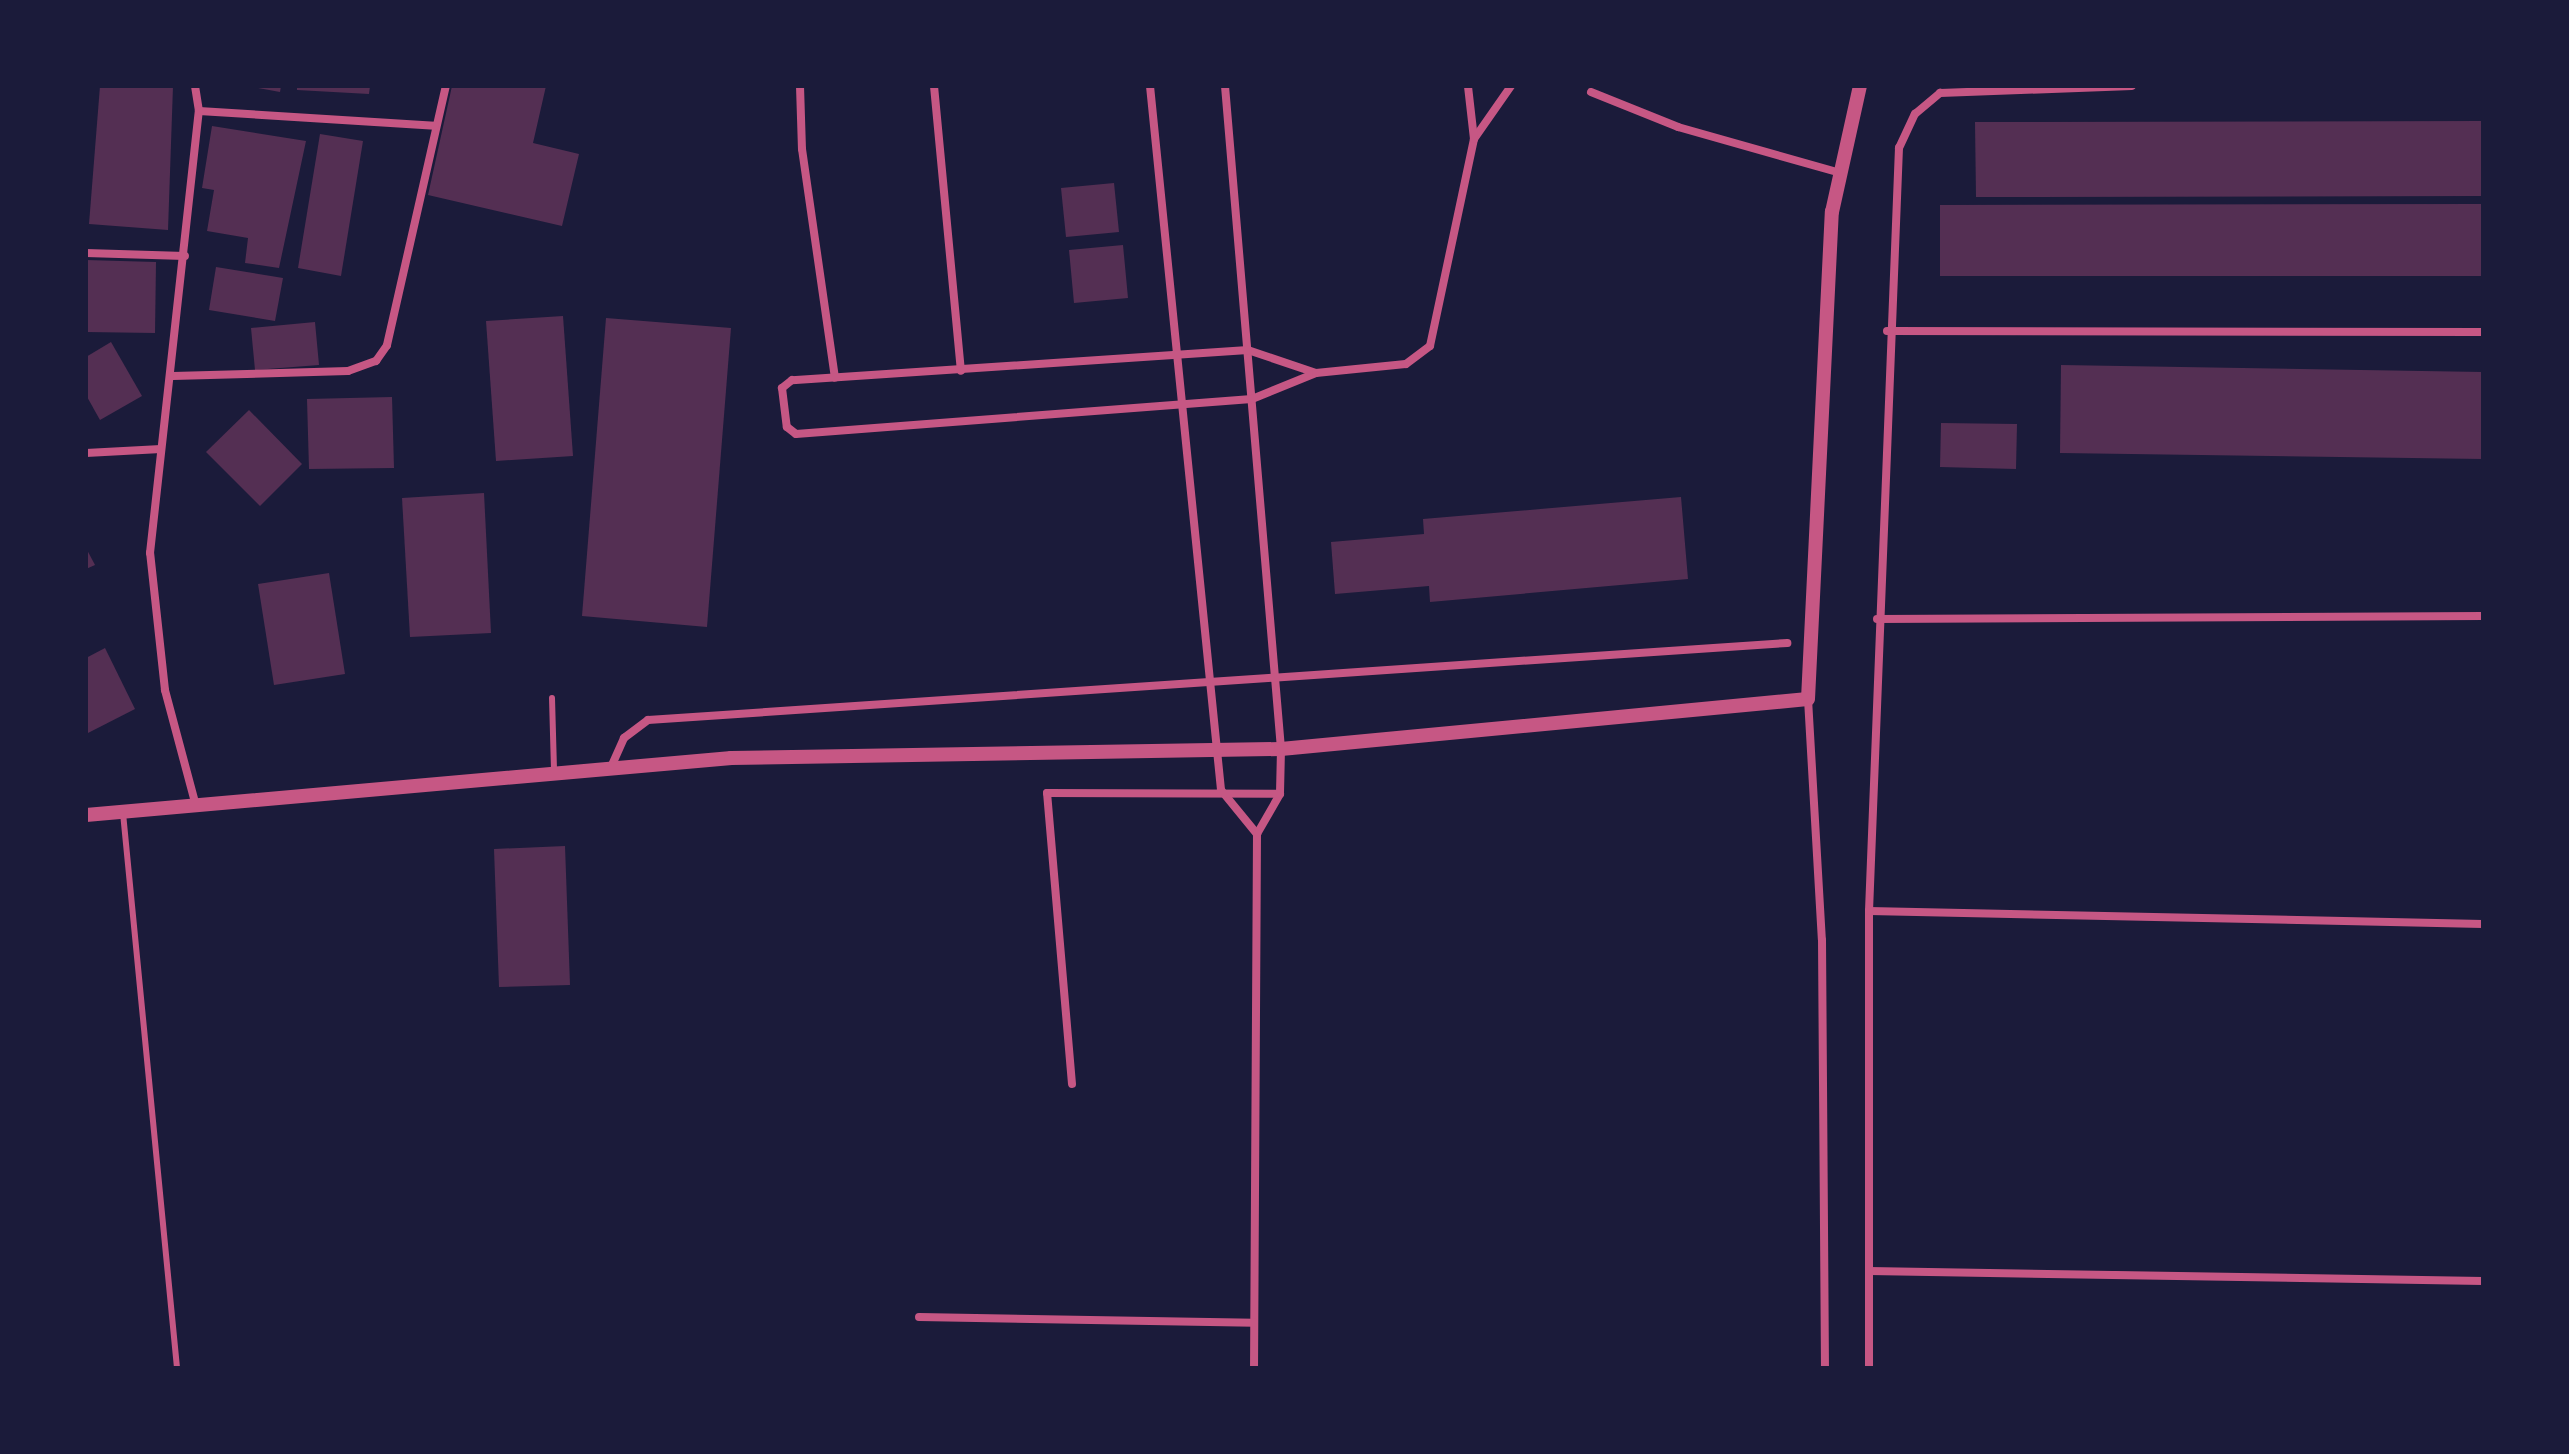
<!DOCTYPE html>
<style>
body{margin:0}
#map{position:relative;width:2569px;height:1454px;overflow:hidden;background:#1b1b3a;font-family:Montserrat,sans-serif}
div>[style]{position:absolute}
.building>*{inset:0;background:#542f53}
.service>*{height:6px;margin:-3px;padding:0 3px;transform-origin:3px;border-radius:3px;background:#c65784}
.minor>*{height:8px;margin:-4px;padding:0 4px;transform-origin:4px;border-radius:4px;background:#c65784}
.tertiary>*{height:14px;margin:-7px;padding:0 7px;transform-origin:7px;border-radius:7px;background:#c65784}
span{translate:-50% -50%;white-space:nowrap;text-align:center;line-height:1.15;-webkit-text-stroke:8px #1b1b3a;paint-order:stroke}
.frame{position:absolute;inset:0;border:88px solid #1b1b3a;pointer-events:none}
</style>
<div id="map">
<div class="building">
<div style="clip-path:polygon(100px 86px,173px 86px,168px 230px,89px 224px)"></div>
<div style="clip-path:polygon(248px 86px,281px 86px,280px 92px)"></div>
<div style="clip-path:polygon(297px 86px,370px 86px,369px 94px,297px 90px)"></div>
<div style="clip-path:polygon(452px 86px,546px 86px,533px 143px,579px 154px,562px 226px,428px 195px)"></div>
<div style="clip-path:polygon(2483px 121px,2483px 196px,1976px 197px,1975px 122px)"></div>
<div style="clip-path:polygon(212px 126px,306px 141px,279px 268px,245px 263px,248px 238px,207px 231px,214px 190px,202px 188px)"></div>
<div style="clip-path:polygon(320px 134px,363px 141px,341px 276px,298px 268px)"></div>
<div style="clip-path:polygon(1114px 183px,1119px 232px,1066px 237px,1061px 188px)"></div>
<div style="clip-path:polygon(2483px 204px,2483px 276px,1940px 276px,1940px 205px)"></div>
<div style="clip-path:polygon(1123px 245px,1128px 298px,1074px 303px,1069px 250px)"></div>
<div style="clip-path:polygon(86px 260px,156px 262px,155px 333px,86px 332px)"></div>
<div style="clip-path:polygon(216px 267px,283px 278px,275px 321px,209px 310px)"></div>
<div style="clip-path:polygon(563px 316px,573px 456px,496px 461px,486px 321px)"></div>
<div style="clip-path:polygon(606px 318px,731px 328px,707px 627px,582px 616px)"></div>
<div style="clip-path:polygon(315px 322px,319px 365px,255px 370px,251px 328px)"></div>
<div style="clip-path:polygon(111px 342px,142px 396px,100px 420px,86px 395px,86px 357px)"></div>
<div style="clip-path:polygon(2061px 365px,2483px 372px,2483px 459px,2060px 453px)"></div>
<div style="clip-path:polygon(392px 397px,394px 468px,309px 469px,307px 399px)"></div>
<div style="clip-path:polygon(249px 410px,302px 464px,260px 506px,206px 452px)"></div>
<div style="clip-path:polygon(1941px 423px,2017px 424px,2016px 469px,1940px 467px)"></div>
<div style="clip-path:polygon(484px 493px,491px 633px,410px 637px,402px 498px)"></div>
<div style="clip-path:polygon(1681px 497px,1688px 579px,1430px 602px,1429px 586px,1335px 594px,1331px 542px,1424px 534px,1423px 519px)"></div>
<div style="clip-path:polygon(86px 548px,95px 565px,86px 569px)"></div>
<div style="clip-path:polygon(329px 573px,345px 674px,274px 685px,258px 584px)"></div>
<div style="clip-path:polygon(105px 648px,135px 709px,86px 734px,86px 658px)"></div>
<div style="clip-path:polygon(565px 846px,570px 985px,499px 987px,494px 849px)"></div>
</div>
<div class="service">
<div style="left:552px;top:698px;width:70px;rotate:88.4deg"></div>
<div style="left:123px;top:813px;width:558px;rotate:84.44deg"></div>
</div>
<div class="minor">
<div style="left:195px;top:86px;width:25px;rotate:81deg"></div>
<div style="left:800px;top:86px;width:63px;rotate:88.2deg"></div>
<div style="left:802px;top:149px;width:231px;rotate:81.8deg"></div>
<div style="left:934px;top:86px;width:286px;rotate:84.6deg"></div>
<div style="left:1150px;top:86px;width:708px;rotate:84.24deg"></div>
<div style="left:1221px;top:790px;width:57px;rotate:50.7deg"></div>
<div style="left:1225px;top:86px;width:665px;rotate:85.17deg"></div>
<div style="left:1281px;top:749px;width:45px;rotate:91.3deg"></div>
<div style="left:1280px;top:794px;width:46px;rotate:119.9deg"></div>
<div style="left:1257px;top:834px;width:534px;rotate:90.32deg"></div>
<div style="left:1591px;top:92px;width:94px;rotate:21.9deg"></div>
<div style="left:1678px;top:127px;width:169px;rotate:15.8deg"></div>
<div style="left:1474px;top:139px;width:65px;rotate:-55.1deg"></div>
<div style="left:86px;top:253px;width:99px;rotate:1.7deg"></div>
<div style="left:1887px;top:331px;width:596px;rotate:0.1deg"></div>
<div style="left:1316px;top:373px;width:72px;rotate:-161.3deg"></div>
<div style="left:1248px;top:350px;width:457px;rotate:176.2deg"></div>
<div style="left:792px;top:380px;width:13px;rotate:141deg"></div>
<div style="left:782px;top:388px;width:39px;rotate:83deg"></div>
<div style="left:787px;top:427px;width:11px;rotate:38deg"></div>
<div style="left:796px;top:434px;width:457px;rotate:-4.4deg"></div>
<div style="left:1252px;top:399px;width:69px;rotate:-22.1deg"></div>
<div style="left:1316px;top:373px;width:90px;rotate:-5.7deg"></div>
<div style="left:1406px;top:364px;width:30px;rotate:-37deg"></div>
<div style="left:1430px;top:346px;width:212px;rotate:-78deg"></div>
<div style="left:1474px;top:139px;width:53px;rotate:-96.5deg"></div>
<div style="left:173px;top:376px;width:175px;rotate:-1.6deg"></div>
<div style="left:348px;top:371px;width:30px;rotate:-20deg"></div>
<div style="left:376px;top:361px;width:19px;rotate:-55deg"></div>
<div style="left:387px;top:345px;width:266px;rotate:-77.2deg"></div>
<div style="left:86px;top:453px;width:75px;rotate:-3.1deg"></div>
<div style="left:1877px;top:619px;width:606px;rotate:-0.28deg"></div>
<div style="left:1808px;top:699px;width:241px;rotate:86.7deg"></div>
<div style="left:1822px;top:940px;width:428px;rotate:89.6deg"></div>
<div style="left:612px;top:765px;width:30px;rotate:-66deg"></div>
<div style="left:624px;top:738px;width:30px;rotate:-37deg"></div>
<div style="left:648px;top:720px;width:1142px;rotate:-3.87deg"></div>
<div style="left:196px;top:806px;width:120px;rotate:-105deg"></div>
<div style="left:165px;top:690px;width:138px;rotate:-96.2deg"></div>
<div style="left:150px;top:553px;width:445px;rotate:-83.7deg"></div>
<div style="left:199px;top:111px;width:236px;rotate:3.6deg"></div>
<div style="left:1869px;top:911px;width:614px;rotate:1.21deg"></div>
<div style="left:1072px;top:1084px;width:292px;rotate:-94.9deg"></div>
<div style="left:1047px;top:793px;width:233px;rotate:0.2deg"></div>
<div style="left:1869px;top:1271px;width:614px;rotate:0.93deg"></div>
<div style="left:919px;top:1317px;width:335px;rotate:1deg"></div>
<div style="left:1869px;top:1368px;width:457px;rotate:-90deg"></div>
<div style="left:1869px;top:911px;width:764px;rotate:-87.75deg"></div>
<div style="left:1899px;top:148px;width:38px;rotate:-65deg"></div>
<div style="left:1915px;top:114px;width:33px;rotate:-40deg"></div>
<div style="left:1940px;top:93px;width:192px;rotate:-2.1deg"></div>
</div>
<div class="tertiary">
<div style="left:86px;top:815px;width:648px;rotate:-5.05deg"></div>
<div style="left:731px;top:758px;width:550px;rotate:-0.94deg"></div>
<div style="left:1281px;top:749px;width:529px;rotate:-5.42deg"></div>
<div style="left:1808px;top:699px;width:488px;rotate:-87.2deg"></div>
<div style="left:1832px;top:212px;width:129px;rotate:-77.5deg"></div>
</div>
<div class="frame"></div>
</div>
